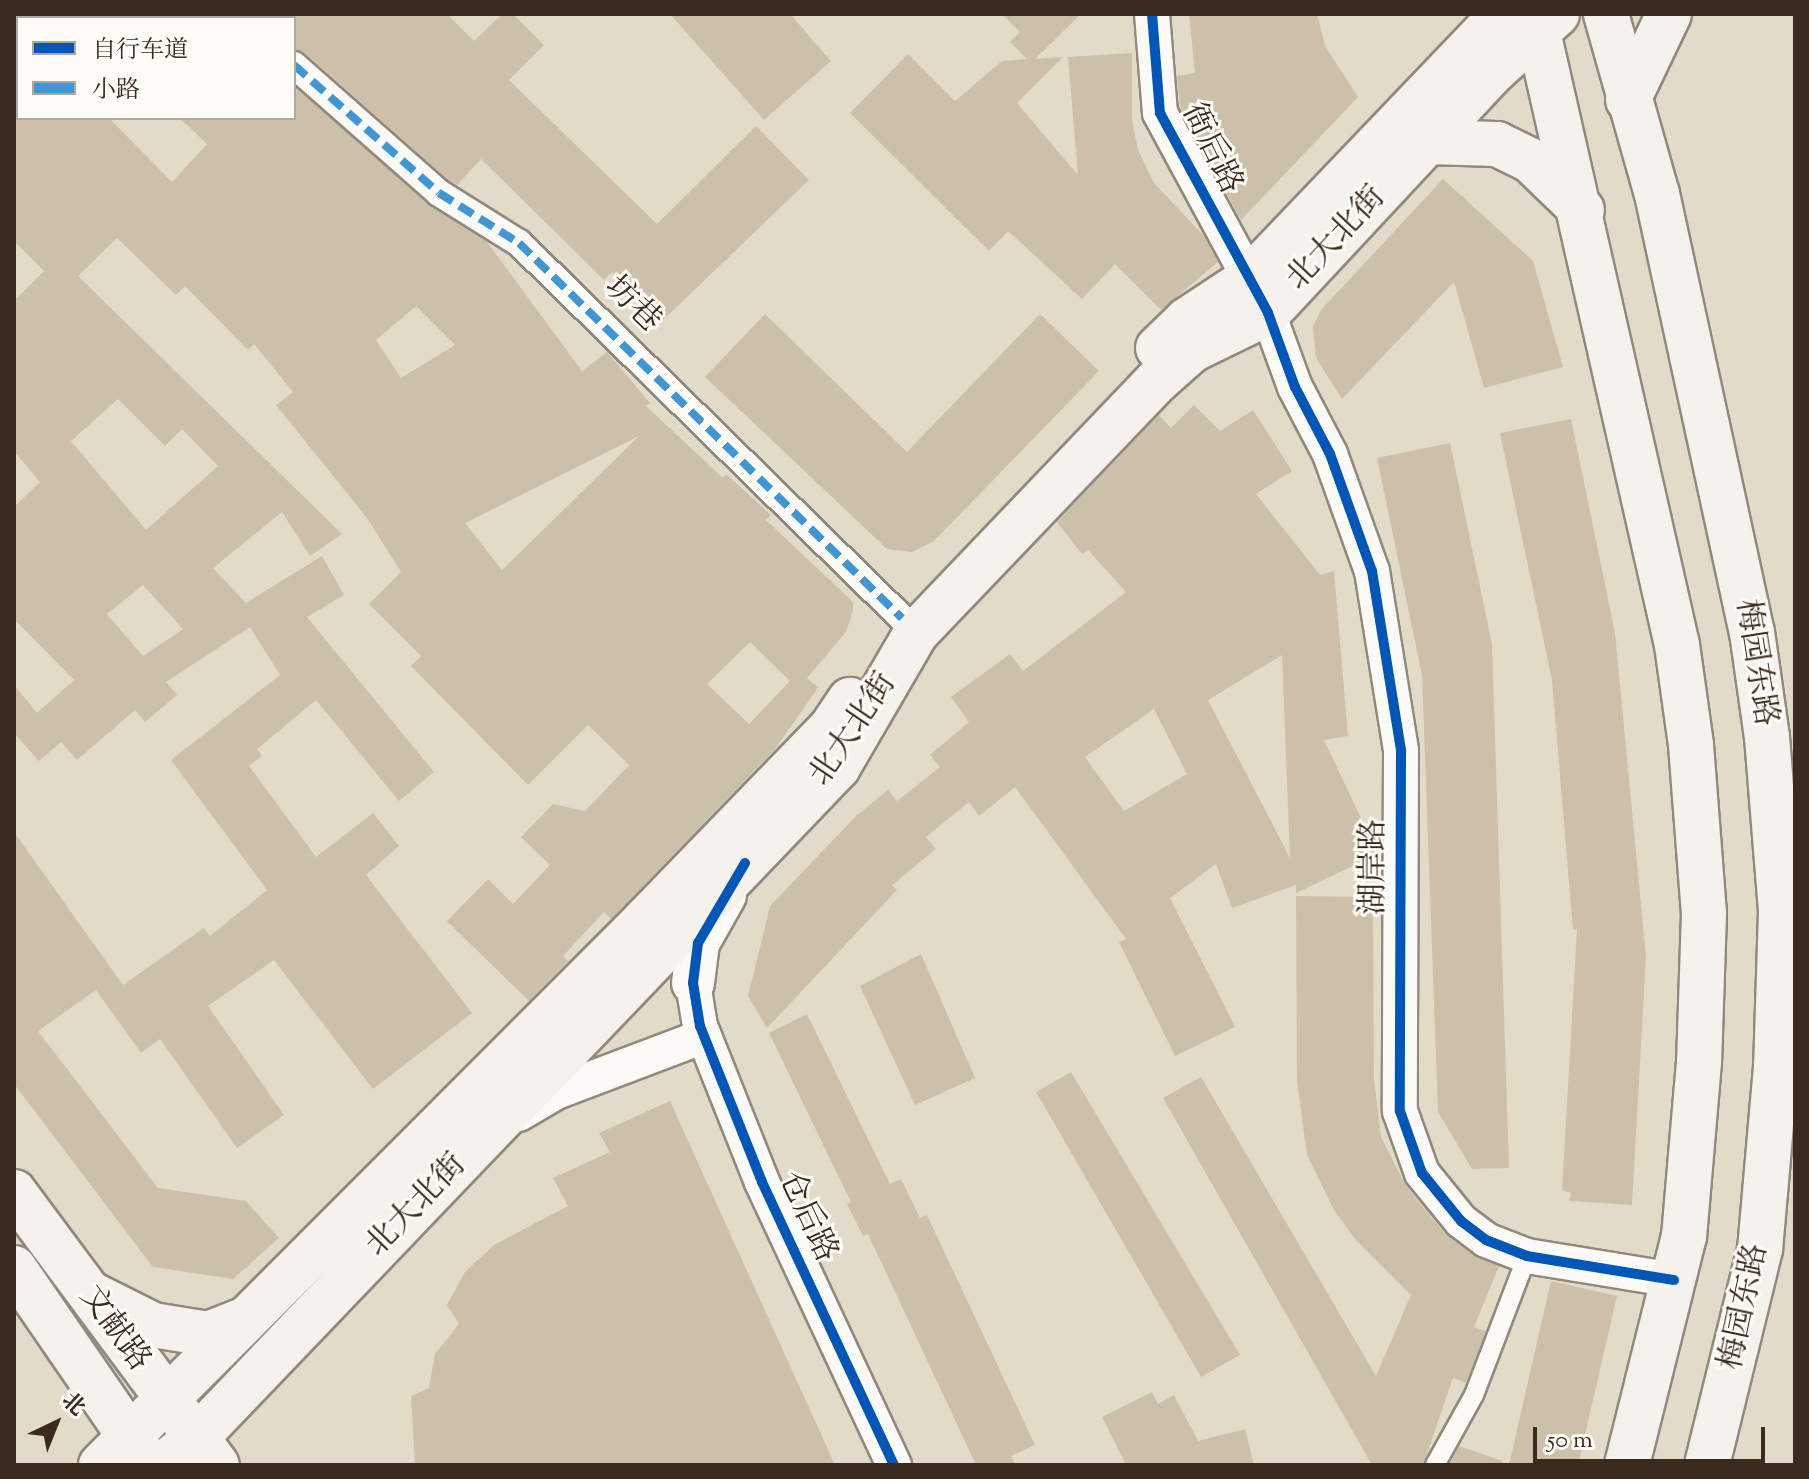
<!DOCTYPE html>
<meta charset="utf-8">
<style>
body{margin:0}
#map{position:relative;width:1809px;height:1479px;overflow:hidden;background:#e2dbc8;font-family:"Sorts Mill Goudy","Noto Serif SC",serif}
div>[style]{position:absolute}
.building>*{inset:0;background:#ccc0ab}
.roads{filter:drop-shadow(2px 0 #90897d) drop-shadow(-2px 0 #90897d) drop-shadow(0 2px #90897d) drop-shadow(0 -2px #90897d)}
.service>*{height:18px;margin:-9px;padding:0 9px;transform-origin:9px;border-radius:9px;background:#fbfaf7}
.pedestrian>*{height:26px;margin:-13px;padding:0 13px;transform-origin:13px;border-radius:13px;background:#fbfaf7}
.minor>*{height:34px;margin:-17px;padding:0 17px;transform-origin:17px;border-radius:17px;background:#fbfaf7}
.tertiary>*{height:42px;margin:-21px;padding:0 21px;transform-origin:21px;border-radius:21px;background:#fbfaf7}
.secondary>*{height:44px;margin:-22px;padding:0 22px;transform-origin:22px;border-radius:22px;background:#f5f1ec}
.quiet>*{height:8px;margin-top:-4px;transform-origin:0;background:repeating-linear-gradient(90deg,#3e96d5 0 16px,transparent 0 24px)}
.cycleway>*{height:10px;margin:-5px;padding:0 5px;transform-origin:5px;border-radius:5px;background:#0057b8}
span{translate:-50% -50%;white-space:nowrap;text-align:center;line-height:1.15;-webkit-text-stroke:6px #fdfcf7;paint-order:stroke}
.street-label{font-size:32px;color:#3b2a1e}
.frame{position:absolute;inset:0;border:16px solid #3b2a1e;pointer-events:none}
.legend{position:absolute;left:16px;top:16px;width:280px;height:104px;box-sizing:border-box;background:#fdfcf7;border:2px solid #afa8a0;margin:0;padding:10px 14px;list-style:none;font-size:24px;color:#3b2a1e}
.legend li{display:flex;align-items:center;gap:16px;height:40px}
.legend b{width:40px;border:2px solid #afa8a0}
.north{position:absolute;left:16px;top:1383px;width:80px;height:80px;-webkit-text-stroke:6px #fdfcf7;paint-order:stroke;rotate:43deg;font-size:22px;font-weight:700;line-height:32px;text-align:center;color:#3b2a1e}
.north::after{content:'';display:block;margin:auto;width:28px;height:36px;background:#3b2a1e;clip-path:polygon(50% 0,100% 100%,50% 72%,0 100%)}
.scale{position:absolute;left:1533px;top:1427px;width:232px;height:36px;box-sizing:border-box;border:4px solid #3b2a1e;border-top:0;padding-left:10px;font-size:24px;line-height:28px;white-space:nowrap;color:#3b2a1e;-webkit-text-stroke:6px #fdfcf7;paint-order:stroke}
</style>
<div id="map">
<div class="building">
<div style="clip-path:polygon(294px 14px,447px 14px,474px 41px,502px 14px,513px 14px,544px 45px,509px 80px,657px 224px,756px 126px,809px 180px,662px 321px,612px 272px,604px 280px,481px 159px,457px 185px,449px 180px,305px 53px,294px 49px)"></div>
<div style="clip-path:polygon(670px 14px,790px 14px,831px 61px,764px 120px)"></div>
<div style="clip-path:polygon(1002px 14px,1081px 14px,1035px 59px,1063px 57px,1017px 103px,1078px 175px,1068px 57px,1132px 53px,1132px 120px,1138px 150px,1154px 183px,1204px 236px,1218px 262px,1161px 310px,1115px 264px,1082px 299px,1008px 231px,989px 251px,850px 113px,908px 54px,955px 101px,1002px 61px,1027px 59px,1010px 42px,1020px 32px)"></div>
<div style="clip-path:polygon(1189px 14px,1317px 14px,1325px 46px,1358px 97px,1241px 220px,1180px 107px,1177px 76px,1195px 73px)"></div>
<div style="clip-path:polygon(evenodd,294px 86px,429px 205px,487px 242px,582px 371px,607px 352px,650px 403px,646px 406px,723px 478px,726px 474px,771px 515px,766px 520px,853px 602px,853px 611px,846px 632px,807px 678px,818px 688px,775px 749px,611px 919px,604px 912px,563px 956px,568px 961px,529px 1001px,447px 921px,488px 879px,513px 904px,550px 865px,521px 837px,553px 804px,585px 811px,629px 765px,588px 725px,528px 785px,411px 666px,421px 656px,369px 604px,401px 572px,367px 518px,276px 405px,293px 392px,254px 344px,248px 350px,185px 286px,176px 295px,117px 238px,78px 276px,342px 534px,310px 556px,282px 512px,213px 568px,246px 603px,322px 556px,344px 595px,307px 617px,434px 772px,399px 801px,316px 700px,257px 749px,262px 756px,249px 766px,316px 857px,373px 813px,399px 846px,366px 875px,472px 1013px,373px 1089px,274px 960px,208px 1006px,284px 1115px,237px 1148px,160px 1039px,141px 1053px,96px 990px,38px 1031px,158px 1188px,246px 1201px,279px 1238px,233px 1279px,153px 1267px,14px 1084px,14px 832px,123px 985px,204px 928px,210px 936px,267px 890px,171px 760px,280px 675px,250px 627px,166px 682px,177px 695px,145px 722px,135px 710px,77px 760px,61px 742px,39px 761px,14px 733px,14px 685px,37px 713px,74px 680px,14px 619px,14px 507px,40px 482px,14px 451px,14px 301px,44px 271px,14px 241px,14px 118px,109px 118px,172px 182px,207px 144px,180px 118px,294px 118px,294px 86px,416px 306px,455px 345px,401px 378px,376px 340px,416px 306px,294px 86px,118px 399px,165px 446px,182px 429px,218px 466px,146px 530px,71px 441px,118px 399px,294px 86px,639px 436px,502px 570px,465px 523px,639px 436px,294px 86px,143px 585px,183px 629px,143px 656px,107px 614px,143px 585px,294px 86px,750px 642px,790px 681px,749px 724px,707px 684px,750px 642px)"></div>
<div style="clip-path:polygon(1443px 179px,1533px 261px,1563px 367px,1484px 388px,1454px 282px,1342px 399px,1316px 358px,1313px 327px,1321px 310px)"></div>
<div style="clip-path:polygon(765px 314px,907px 452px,1040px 314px,1099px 371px,934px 541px,912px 552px,887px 549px,705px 377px)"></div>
<div style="clip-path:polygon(evenodd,1194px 405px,1220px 431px,1253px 410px,1292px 471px,1256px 494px,1320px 575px,1334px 571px,1348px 736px,1324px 740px,1378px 854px,1296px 893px,1296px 885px,1232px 908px,1216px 864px,1170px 898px,1235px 1027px,1175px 1056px,1119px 942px,1126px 939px,1015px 787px,979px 816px,969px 802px,926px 837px,936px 849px,892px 885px,897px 890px,767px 1028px,748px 996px,770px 906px,856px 816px,888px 790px,897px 801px,940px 767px,930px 755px,969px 722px,951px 697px,1010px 654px,1023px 671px,1126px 592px,1088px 550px,1082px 554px,1057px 522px,1159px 415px,1171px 428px,1194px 405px,1282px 655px,1290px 858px,1208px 700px,1282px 655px,1194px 405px,1154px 709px,1187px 774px,1124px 811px,1085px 757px,1154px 709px)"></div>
<div style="clip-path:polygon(1571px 419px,1615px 633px,1646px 957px,1632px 1205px,1569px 1201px,1571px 1193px,1562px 1190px,1577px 929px,1573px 930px,1552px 680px,1500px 433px)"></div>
<div style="clip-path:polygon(1450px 443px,1492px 644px,1509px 1168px,1472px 1169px,1438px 1112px,1422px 675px,1377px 458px)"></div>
<div style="clip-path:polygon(1296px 896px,1373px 897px,1374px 1079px,1381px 1137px,1406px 1186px,1445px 1234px,1474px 1256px,1499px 1266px,1474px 1327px,1486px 1331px,1466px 1383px,1453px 1378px,1423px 1465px,1372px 1465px,1163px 1098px,1201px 1077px,1376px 1376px,1411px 1295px,1355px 1239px,1334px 1210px,1307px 1155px,1297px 1081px)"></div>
<div style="clip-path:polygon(921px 954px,975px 1078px,915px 1105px,860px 986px)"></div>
<div style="clip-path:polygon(807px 1014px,890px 1184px,901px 1179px,920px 1218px,927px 1215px,1035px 1445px,1011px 1456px,1016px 1465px,976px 1465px,868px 1234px,863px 1236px,847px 1204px,851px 1202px,769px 1033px)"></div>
<div style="clip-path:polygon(1071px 1072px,1240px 1355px,1201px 1377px,1036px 1092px)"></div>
<div style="clip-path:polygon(670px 1101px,835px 1465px,415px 1465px,411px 1396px,429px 1388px,435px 1354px,459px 1324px,447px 1305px,465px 1272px,494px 1245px,568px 1206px,553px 1178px,610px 1152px,599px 1133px)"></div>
<div style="clip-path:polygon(1551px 1281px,1617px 1296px,1578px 1465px,1509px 1465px)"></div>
<div style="clip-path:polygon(1152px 1392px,1158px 1404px,1174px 1395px,1198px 1441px,1245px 1429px,1254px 1465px,1126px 1465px,1102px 1417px)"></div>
<div style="clip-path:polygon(1459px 1446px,1503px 1461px,1502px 1465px,1449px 1465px)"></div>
</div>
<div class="roads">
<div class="service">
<div style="left:1435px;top:1465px;width:80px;rotate:-60.9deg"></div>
<div style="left:1474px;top:1395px;width:149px;rotate:-69.1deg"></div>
</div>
<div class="pedestrian">
<div style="left:233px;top:14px;width:6px;rotate:39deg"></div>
<div style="left:294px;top:65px;width:193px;rotate:41.4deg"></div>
<div style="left:439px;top:193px;width:94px;rotate:32deg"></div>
<div style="left:519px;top:243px;width:536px;rotate:44.4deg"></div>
</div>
<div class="minor">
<div style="left:1152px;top:14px;width:99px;rotate:85.4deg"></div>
<div style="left:1160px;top:113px;width:227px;rotate:61.6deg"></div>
<div style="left:1268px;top:313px;width:79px;rotate:70deg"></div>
<div style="left:1295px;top:387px;width:76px;rotate:62.4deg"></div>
<div style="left:1330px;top:454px;width:124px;rotate:70.3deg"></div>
<div style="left:1372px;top:571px;width:182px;rotate:80.8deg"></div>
<div style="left:1401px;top:751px;width:360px;rotate:90.2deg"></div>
<div style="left:1400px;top:1111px;width:66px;rotate:70.5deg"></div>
<div style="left:1422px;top:1173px;width:62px;rotate:50.9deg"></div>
<div style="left:1461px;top:1221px;width:31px;rotate:37deg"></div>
<div style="left:1486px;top:1240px;width:44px;rotate:21.3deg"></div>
<div style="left:1527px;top:1256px;width:149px;rotate:9.3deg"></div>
<div style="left:693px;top:983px;width:44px;rotate:80.8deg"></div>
<div style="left:700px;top:1026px;width:168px;rotate:68.3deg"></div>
<div style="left:762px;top:1182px;width:312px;rotate:65deg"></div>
<div style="left:519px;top:1114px;width:43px;rotate:-30.7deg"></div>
<div style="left:556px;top:1092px;width:158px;rotate:-20.7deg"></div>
</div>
<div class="tertiary">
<div style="left:693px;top:983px;width:40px;rotate:-82.9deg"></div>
<div style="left:698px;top:943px;width:55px;rotate:-60.6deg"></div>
</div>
<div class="secondary">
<div style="left:1534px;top:14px;width:647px;rotate:77.23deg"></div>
<div style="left:1677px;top:645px;width:101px;rotate:82deg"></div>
<div style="left:1691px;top:745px;width:169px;rotate:85.6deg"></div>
<div style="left:1704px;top:913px;width:149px;rotate:91.9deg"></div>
<div style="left:1699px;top:1062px;width:175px;rotate:94.9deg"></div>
<div style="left:1684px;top:1236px;width:236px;rotate:104deg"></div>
<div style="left:1606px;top:14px;width:187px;rotate:74.2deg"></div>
<div style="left:1657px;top:194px;width:448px;rotate:77.8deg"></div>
<div style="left:1752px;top:632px;width:106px;rotate:81.9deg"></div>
<div style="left:1767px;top:737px;width:175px;rotate:85.4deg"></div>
<div style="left:1781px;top:911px;width:156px;rotate:91.8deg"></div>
<div style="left:1776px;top:1067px;width:183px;rotate:95deg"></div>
<div style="left:1760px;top:1249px;width:222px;rotate:103.8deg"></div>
<div style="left:1628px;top:100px;width:95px;rotate:-64.5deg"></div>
<div style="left:1427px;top:142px;width:70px;rotate:1.6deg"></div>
<div style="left:1497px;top:144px;width:37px;rotate:26deg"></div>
<div style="left:1530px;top:160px;width:72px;rotate:43.9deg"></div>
<div style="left:1158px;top:348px;width:40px;rotate:-44deg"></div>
<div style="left:1187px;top:320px;width:74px;rotate:-33.5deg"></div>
<div style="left:1249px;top:279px;width:366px;rotate:-46.3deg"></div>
<div style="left:14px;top:1192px;width:340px;rotate:53.4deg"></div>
<div style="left:14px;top:1268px;width:229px;rotate:55.5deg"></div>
<div style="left:93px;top:1295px;width:67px;rotate:26.6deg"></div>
<div style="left:153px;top:1325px;width:56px;rotate:9.3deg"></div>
<div style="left:208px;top:1334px;width:41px;rotate:-21.5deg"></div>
<div style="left:101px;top:1465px;width:767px;rotate:-45.05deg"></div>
<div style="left:643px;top:922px;width:270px;rotate:-45.9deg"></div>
<div style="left:831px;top:728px;width:34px;rotate:-56deg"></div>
<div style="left:163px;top:1465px;width:43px;rotate:-39.3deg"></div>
<div style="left:196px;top:1438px;width:929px;rotate:-46.27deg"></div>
<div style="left:838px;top:767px;width:155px;rotate:-59.8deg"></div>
<div style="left:916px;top:633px;width:349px;rotate:-46.3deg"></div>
<div style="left:1157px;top:381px;width:47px;rotate:-41.5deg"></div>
<div style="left:1192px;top:350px;width:85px;rotate:-26deg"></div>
<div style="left:1268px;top:313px;width:331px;rotate:-47deg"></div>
<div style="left:1494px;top:71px;width:85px;rotate:-42.1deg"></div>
</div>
</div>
<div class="quiet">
<div style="left:233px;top:14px;width:6px;rotate:39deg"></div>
<div style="left:294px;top:65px;width:193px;rotate:41.4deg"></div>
<div style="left:439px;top:193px;width:94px;rotate:32deg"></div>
<div style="left:519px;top:243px;width:536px;rotate:44.4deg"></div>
</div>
<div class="cycleway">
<div style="left:1152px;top:14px;width:99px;rotate:85.4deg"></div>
<div style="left:1160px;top:113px;width:227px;rotate:61.6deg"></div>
<div style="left:1268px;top:313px;width:79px;rotate:70deg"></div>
<div style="left:1295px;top:387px;width:76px;rotate:62.4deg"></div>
<div style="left:1330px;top:454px;width:124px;rotate:70.3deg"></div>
<div style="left:1372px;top:571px;width:182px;rotate:80.8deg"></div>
<div style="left:1401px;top:751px;width:360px;rotate:90.2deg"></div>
<div style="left:1400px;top:1111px;width:66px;rotate:70.5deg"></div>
<div style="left:1422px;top:1173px;width:62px;rotate:50.9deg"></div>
<div style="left:1461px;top:1221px;width:31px;rotate:37deg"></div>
<div style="left:1486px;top:1240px;width:44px;rotate:21.3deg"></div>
<div style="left:1527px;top:1256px;width:149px;rotate:9.3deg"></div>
<div style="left:745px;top:863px;width:93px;rotate:120.4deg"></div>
<div style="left:698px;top:943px;width:40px;rotate:97.1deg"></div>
<div style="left:693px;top:983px;width:44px;rotate:80.8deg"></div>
<div style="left:700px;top:1026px;width:168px;rotate:68.3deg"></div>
<div style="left:762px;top:1182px;width:312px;rotate:65deg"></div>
</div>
<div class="street-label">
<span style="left:1211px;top:149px;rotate:64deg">衙后路</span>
<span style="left:1337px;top:239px;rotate:-47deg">北大北街</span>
<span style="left:632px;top:305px;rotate:44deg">坊巷</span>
<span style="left:1755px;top:663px;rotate:81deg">梅园东路</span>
<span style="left:854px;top:730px;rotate:-56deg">北大北街</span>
<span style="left:1375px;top:867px;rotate:-90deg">湖岸路</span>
<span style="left:417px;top:1206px;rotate:-46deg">北大北街</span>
<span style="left:807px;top:1217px;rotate:65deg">仓后路</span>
<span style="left:1745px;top:1307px;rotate:-78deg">梅园东路</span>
<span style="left:114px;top:1329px;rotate:54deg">文献路</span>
</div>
<div class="frame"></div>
<ul class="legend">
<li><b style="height:10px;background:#0057b8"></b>自行车道</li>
<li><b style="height:10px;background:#3e96d5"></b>小路</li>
</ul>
<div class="north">北</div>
<div class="scale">50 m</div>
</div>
